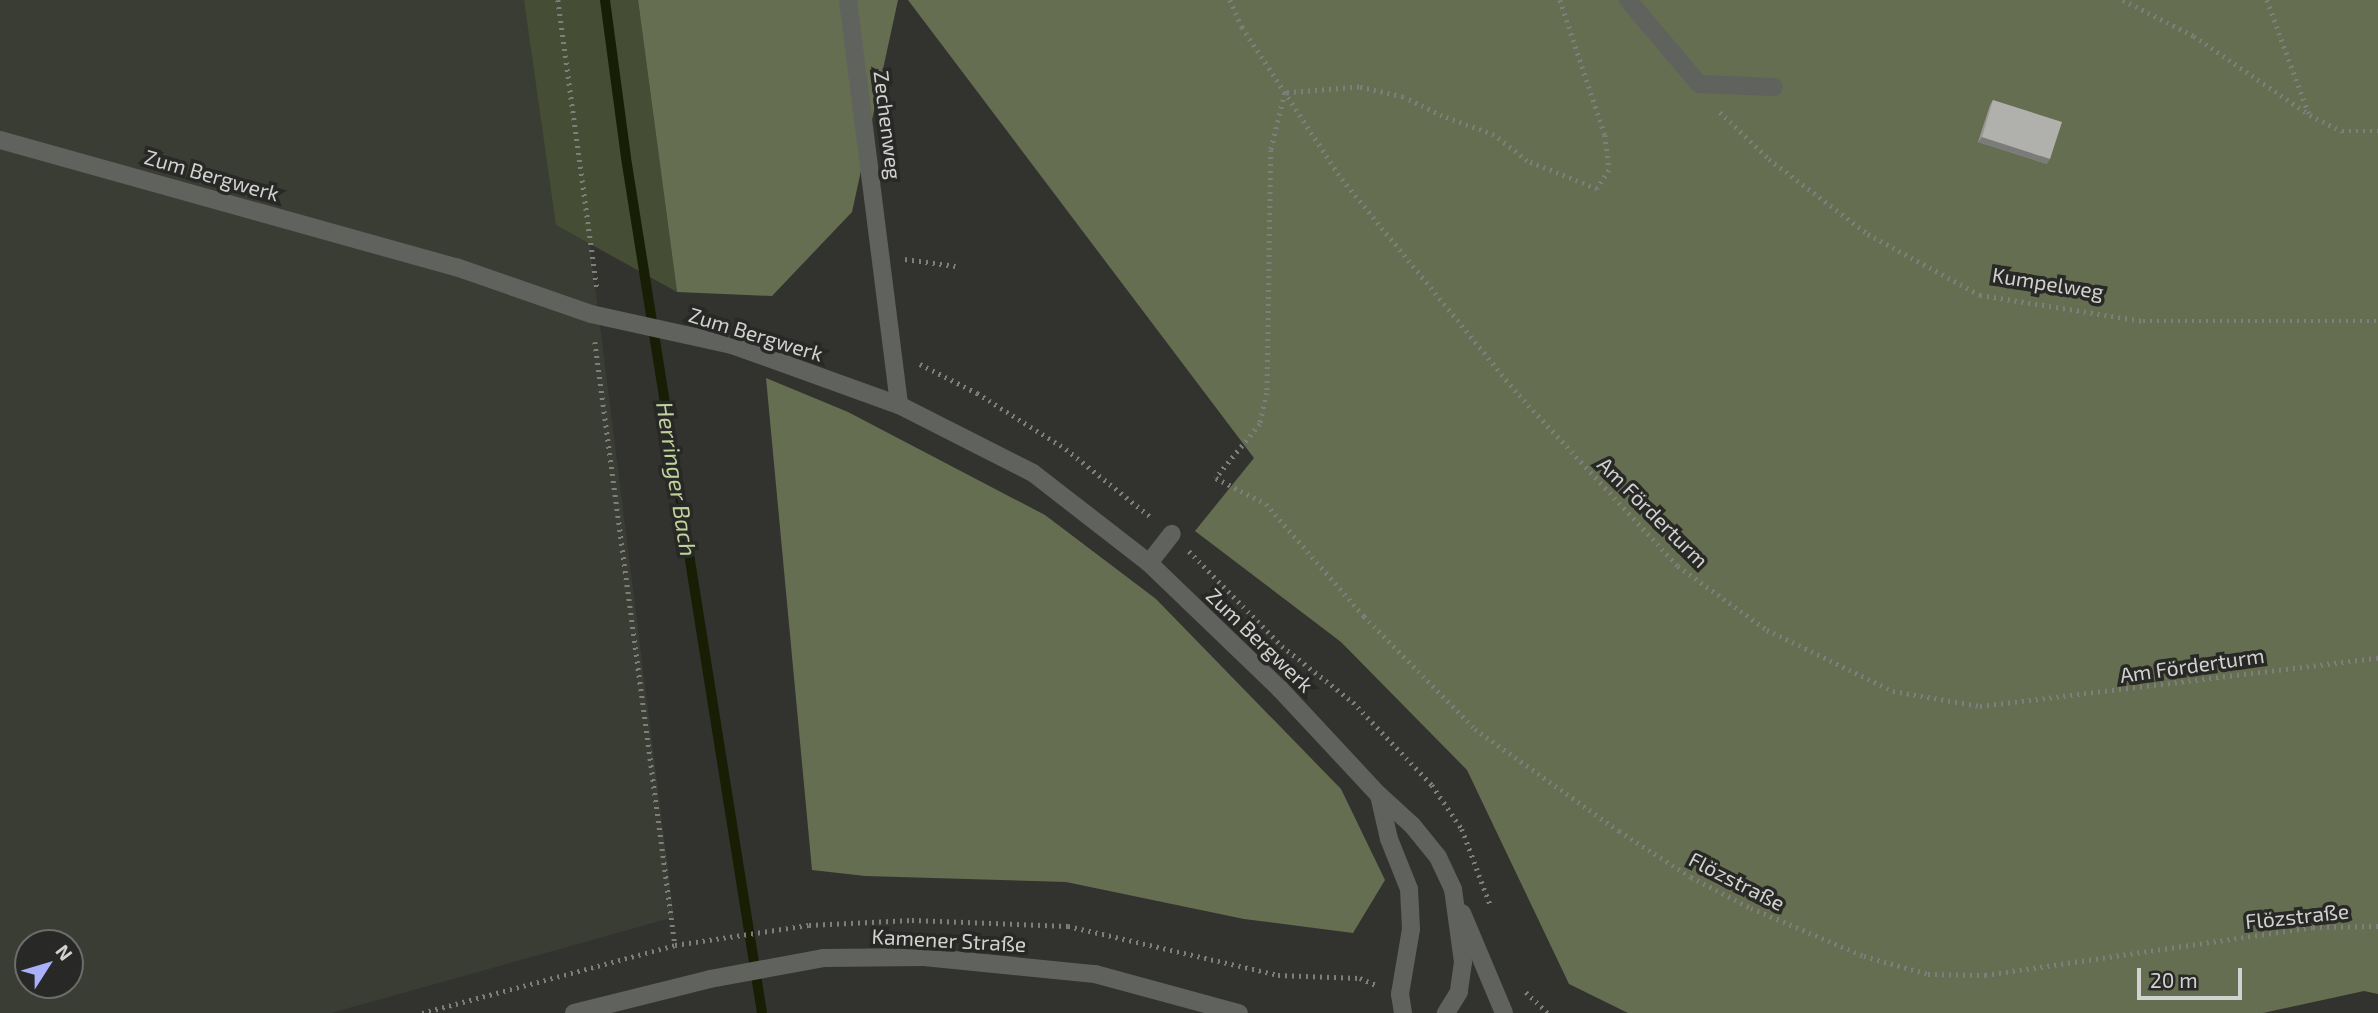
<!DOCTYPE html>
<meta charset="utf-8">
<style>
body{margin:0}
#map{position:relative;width:2378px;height:1013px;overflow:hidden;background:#32332f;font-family:"Exo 2",sans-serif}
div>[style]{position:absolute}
.built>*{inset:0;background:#3a3d34}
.green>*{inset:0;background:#454d34}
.forest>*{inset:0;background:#656e51}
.stream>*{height:10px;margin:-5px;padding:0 5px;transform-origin:5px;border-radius:5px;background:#171e04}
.path>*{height:4.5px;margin-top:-2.25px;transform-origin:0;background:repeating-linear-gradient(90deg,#7e7e7b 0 2px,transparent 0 7px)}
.service>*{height:18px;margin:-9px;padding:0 9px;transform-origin:9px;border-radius:9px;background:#60625e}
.minor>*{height:18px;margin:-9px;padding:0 9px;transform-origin:9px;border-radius:9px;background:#60625e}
.secondary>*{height:18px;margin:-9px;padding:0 9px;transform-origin:9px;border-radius:9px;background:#60625e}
.wall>*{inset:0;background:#979895}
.shaded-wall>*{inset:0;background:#7b7c79}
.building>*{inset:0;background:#b0b1ad}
span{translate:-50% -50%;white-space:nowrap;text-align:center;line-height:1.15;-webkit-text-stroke:7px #282926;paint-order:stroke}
.street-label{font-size:21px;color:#d2d2d0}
.water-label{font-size:23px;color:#c1d29c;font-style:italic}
.north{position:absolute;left:14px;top:929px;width:70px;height:70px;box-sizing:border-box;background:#282926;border:2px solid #6c6d6a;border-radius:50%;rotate:53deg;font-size:19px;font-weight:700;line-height:28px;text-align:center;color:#d2d2d0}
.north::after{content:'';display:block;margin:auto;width:24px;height:32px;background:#aab0fb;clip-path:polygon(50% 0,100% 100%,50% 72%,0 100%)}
.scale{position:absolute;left:2137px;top:968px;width:105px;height:32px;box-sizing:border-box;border:4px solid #d2d2d0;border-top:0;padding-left:9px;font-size:21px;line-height:24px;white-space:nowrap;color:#d2d2d0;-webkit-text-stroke:5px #282926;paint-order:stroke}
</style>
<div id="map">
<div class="built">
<div style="clip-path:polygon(evenodd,0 0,564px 0,571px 95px,674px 917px,331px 1013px,0 1013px,0 0,28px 943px,70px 943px,70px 985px,28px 985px,28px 943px)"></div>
</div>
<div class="green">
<div style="clip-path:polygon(524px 0,638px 0,677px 292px,556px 225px)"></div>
</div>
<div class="forest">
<div style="clip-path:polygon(638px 0,898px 0,852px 212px,772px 296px,677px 292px)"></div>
<div style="clip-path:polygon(908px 0,2378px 0,2378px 994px,2364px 991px,2263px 1013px,1628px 1013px,1569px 984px,1467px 770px,1341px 642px,1195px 531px,1254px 458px)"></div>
<div style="clip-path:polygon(766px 378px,848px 412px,1045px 515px,1156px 599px,1341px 789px,1385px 880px,1353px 933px,1244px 919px,1066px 882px,865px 876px,812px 870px)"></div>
</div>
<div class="stream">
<div style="left:605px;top:0;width:159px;rotate:82.4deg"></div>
<div style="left:626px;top:158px;width:866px;rotate:80.96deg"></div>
</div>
<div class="path">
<div style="left:558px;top:0;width:290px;rotate:82.3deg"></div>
<div style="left:1230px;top:0;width:30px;rotate:66deg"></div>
<div style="left:1242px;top:27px;width:182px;rotate:56.7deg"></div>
<div style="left:1342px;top:179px;width:279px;rotate:50.7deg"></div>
<div style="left:1519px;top:395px;width:233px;rotate:47.1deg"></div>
<div style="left:1678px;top:566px;width:110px;rotate:35.7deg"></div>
<div style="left:1767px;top:630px;width:140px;rotate:25.8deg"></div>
<div style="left:1893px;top:691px;width:88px;rotate:9.8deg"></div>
<div style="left:1980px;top:706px;width:401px;rotate:-6.9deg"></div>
<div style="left:1560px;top:0;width:142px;rotate:71.6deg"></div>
<div style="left:1605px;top:135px;width:35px;rotate:83deg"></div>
<div style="left:1609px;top:170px;width:22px;rotate:122deg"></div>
<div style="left:1597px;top:189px;width:75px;rotate:-158.2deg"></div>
<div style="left:1527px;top:161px;width:42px;rotate:-141.8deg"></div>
<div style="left:1494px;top:135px;width:55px;rotate:-159.9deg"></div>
<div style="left:1442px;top:116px;width:43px;rotate:-154deg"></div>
<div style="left:1403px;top:97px;width:45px;rotate:-167.2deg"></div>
<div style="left:1359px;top:87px;width:74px;rotate:175.4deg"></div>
<div style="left:1285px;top:93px;width:59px;rotate:103.8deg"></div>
<div style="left:1271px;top:150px;width:243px;rotate:90.9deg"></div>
<div style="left:1267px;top:393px;width:32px;rotate:103deg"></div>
<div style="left:1260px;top:424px;width:70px;rotate:129.2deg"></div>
<div style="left:1216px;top:478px;width:56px;rotate:27.5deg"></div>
<div style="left:1266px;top:504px;width:149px;rotate:48.8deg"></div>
<div style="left:1364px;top:616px;width:158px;rotate:45.5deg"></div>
<div style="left:1475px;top:729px;width:176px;rotate:35.3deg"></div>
<div style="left:1619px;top:831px;width:85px;rotate:32.6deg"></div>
<div style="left:1691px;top:877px;width:68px;rotate:27.3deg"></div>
<div style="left:1751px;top:908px;width:123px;rotate:23deg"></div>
<div style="left:1864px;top:956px;width:66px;rotate:15.7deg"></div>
<div style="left:1928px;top:974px;width:57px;rotate:1deg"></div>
<div style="left:1985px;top:975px;width:331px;rotate:-8.3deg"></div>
<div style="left:2313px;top:927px;width:65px;rotate:-0.9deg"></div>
<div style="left:2123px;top:0;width:80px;rotate:26.9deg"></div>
<div style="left:2194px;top:36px;width:140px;rotate:34.3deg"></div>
<div style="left:2310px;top:115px;width:36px;rotate:27deg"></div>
<div style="left:2342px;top:131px;width:36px"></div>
<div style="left:2267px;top:0;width:121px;rotate:69.8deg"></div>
<div style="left:1720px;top:112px;width:68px;rotate:43.8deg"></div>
<div style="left:1769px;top:159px;width:124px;rotate:37.1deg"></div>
<div style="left:1868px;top:234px;width:128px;rotate:28.6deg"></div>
<div style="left:1980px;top:295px;width:165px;rotate:9.1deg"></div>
<div style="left:2143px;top:321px;width:235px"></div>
<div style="left:905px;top:259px;width:51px;rotate:7.8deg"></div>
<div style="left:595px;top:342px;width:608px;rotate:82.44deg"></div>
<div style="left:920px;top:364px;width:64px;rotate:27deg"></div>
<div style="left:977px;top:393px;width:105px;rotate:32.2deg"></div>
<div style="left:1066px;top:449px;width:109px;rotate:38.7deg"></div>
<div style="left:1189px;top:551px;width:133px;rotate:45.6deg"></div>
<div style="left:1282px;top:646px;width:90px;rotate:38.3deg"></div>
<div style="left:1353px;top:702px;width:115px;rotate:46.4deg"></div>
<div style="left:1432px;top:785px;width:53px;rotate:55.7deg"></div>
<div style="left:1462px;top:829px;width:80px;rotate:69.5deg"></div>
<div style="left:1526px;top:992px;width:30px;rotate:44deg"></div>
<div style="left:422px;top:1013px;width:262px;rotate:-15deg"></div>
<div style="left:675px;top:945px;width:135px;rotate:-8.5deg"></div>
<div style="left:809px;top:925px;width:103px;rotate:-2.8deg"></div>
<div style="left:912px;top:920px;width:156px;rotate:2.2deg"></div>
<div style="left:1068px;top:926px;width:216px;rotate:13.1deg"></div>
<div style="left:1278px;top:975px;width:82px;rotate:2.1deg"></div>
<div style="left:1360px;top:978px;width:17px;rotate:24deg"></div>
</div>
<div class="service">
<div style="left:848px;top:0;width:408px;rotate:82.8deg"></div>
<div style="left:1628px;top:0;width:110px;rotate:49.8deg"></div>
<div style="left:1699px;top:84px;width:75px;rotate:2.3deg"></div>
<div style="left:1149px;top:563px;width:37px;rotate:-52deg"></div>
</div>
<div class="minor">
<div style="left:0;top:140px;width:473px;rotate:15.6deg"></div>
<div style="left:456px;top:267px;width:143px;rotate:19.2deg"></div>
<div style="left:591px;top:314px;width:144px;rotate:12.4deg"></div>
<div style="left:732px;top:345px;width:177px;rotate:19.8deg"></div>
<div style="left:899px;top:405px;width:150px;rotate:26.9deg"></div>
<div style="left:1033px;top:473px;width:147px;rotate:37.8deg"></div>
<div style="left:1149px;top:563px;width:182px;rotate:43.9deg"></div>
<div style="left:1280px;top:689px;width:145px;rotate:47deg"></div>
<div style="left:1379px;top:795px;width:45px;rotate:42.3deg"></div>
<div style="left:1412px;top:825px;width:41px;rotate:50.9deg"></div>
<div style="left:1438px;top:857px;width:35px;rotate:65deg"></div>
<div style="left:1453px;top:889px;width:74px;rotate:82.2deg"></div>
<div style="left:1463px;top:962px;width:30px;rotate:98deg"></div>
<div style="left:1459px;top:992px;width:25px;rotate:122deg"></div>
<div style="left:1379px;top:795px;width:45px;rotate:77.2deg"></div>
<div style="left:1389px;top:839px;width:54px;rotate:68.2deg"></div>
<div style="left:1409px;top:889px;width:40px;rotate:87.1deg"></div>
<div style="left:1411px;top:929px;width:66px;rotate:99.6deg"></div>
<div style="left:1400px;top:994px;width:19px;rotate:81deg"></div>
<div style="left:1462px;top:913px;width:108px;rotate:67.2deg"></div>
</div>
<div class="secondary">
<div style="left:574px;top:1013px;width:140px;rotate:-14deg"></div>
<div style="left:710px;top:979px;width:115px;rotate:-10.5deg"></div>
<div style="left:823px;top:958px;width:101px;rotate:-0.6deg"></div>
<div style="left:924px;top:957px;width:172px;rotate:5.7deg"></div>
<div style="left:1095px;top:974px;width:149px;rotate:15.2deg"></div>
</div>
<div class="wall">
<div style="clip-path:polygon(1993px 100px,2047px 164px,1978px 142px,1990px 105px)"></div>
</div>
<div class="shaded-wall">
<div style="clip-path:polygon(1982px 137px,2050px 159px,2047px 164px,1978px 142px)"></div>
</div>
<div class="building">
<div style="clip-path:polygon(1993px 100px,2062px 122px,2050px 159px,1982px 137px)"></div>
</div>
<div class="street-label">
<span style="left:888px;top:125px;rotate:83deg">Zechenweg</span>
<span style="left:212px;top:175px;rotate:16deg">Zum Bergwerk</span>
<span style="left:2048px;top:283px;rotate:9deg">Kumpelweg</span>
<span style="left:756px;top:334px;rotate:17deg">Zum Bergwerk</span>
<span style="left:1653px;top:512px;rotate:45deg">Am Förderturm</span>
<span style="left:1260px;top:640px;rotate:44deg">Zum Bergwerk</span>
<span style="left:2192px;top:665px;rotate:-8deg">Am Förderturm</span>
<span style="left:1737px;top:881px;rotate:27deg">Flözstraße</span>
<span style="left:2297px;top:916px;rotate:-6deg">Flözstraße</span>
<span style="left:949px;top:940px;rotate:3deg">Kamener Straße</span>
</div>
<div class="water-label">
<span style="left:677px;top:479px;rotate:81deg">Herringer Bach</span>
</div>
<div class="north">N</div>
<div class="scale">20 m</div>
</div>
